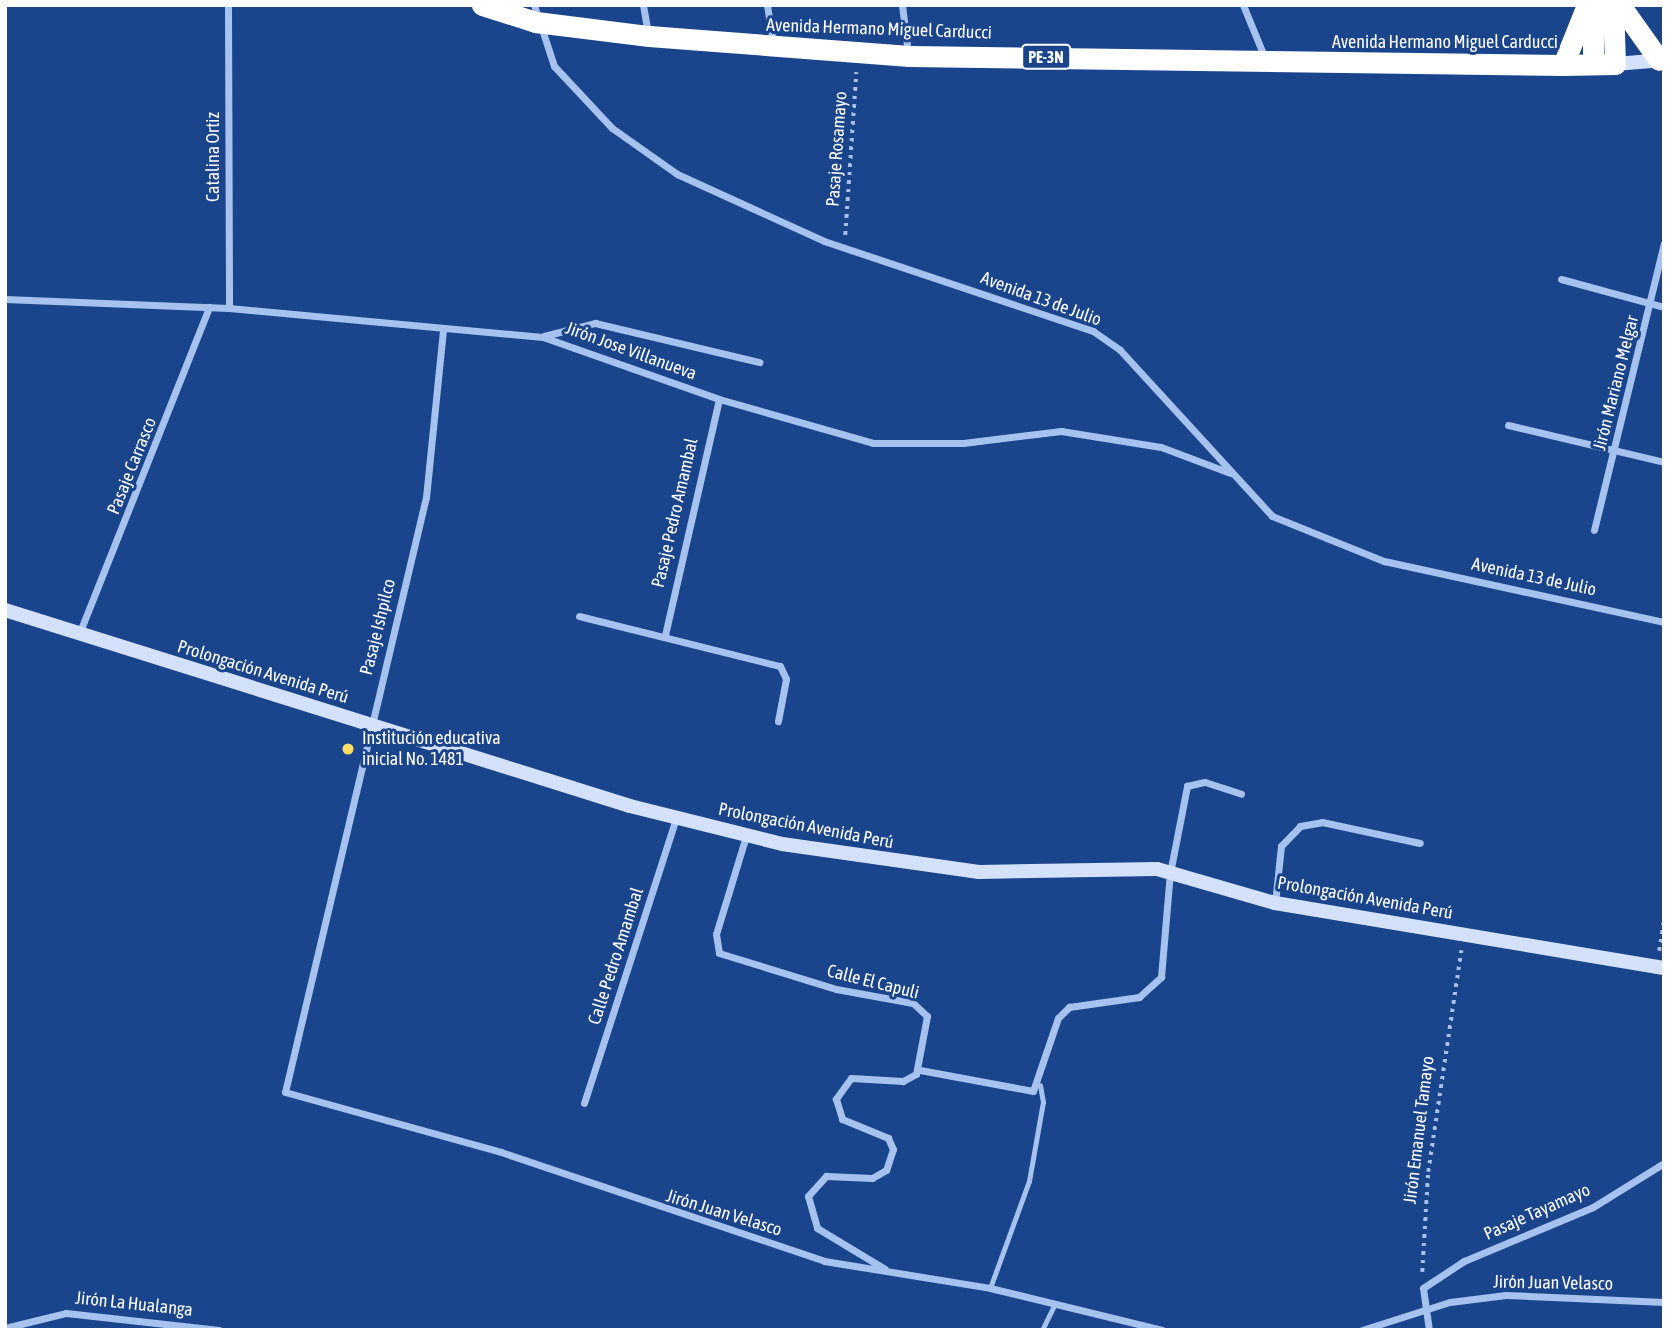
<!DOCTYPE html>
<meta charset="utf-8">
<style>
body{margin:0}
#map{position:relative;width:1669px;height:1335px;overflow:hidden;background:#1a458c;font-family:"Asap Condensed",sans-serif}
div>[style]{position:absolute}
.path>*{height:3.5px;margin-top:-1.75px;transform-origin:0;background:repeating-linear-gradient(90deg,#a6c2ee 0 3.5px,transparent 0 8.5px)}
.lane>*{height:5px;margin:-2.5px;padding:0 2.5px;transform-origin:2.5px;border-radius:2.5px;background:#a6c2ee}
.street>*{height:7px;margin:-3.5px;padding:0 3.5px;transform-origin:3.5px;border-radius:3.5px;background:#a6c2ee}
.secondary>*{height:14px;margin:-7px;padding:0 7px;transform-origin:7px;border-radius:7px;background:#d3e1fa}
.highway>*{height:21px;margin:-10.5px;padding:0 10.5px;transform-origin:10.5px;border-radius:10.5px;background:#fff}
.dots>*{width:19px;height:19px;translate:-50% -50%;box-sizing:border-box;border:4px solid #1a458c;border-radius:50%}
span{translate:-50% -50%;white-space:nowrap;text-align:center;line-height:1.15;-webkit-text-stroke:6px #1a458c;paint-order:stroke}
.shield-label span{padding:2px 5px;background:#1a458c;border:2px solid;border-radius:5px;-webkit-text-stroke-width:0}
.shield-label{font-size:16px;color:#fff;font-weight:700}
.street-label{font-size:18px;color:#fff}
.poi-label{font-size:18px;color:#fff}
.left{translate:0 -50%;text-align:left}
.frame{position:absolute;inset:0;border:7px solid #fff;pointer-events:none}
</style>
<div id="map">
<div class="path">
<div style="left:845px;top:235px;width:163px;rotate:-86.1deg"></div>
<div style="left:1659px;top:951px;width:31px;rotate:-81deg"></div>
<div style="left:1422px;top:1272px;width:100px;rotate:-86.6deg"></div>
<div style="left:1428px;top:1172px;width:224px;rotate:-81.5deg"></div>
</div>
<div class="lane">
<div style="left:990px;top:1288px;width:114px;rotate:-70deg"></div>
<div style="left:1029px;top:1181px;width:80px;rotate:-80deg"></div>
<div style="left:1043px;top:1102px;width:17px;rotate:-100deg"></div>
<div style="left:1042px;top:1330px;width:30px;rotate:-64deg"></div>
</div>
<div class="street">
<div style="left:228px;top:5px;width:303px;rotate:89.8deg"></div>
<div style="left:534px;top:5px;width:64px;rotate:71.8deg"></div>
<div style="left:554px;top:66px;width:85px;rotate:46.9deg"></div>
<div style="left:612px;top:128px;width:80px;rotate:35.3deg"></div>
<div style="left:677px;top:174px;width:162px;rotate:24.5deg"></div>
<div style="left:824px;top:241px;width:284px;rotate:18.5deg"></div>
<div style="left:1093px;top:331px;width:33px;rotate:35deg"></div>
<div style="left:1120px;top:350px;width:225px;rotate:47.5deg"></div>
<div style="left:1272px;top:516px;width:121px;rotate:21.9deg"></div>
<div style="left:1384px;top:561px;width:287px;rotate:12.3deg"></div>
<div style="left:643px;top:5px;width:27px;rotate:80deg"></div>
<div style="left:767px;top:5px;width:38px;rotate:81deg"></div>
<div style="left:902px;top:5px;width:48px;rotate:82.9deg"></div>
<div style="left:1243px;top:5px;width:55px;rotate:67.6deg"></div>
<div style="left:1561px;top:279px;width:107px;rotate:15.2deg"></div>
<div style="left:5px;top:299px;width:224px;rotate:2.3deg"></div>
<div style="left:229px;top:308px;width:315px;rotate:5.3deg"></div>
<div style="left:543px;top:337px;width:187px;rotate:19.4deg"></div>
<div style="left:719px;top:399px;width:160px;rotate:15.9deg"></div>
<div style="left:873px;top:443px;width:90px"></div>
<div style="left:963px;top:443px;width:99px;rotate:-7deg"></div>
<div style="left:1061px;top:431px;width:101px;rotate:9.1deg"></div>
<div style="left:1161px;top:447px;width:74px;rotate:20.6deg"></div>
<div style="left:443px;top:330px;width:168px;rotate:95.8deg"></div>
<div style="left:426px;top:497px;width:611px;rotate:103.33deg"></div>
<div style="left:285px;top:1092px;width:224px;rotate:15.5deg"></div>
<div style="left:501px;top:1152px;width:341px;rotate:18.6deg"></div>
<div style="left:824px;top:1261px;width:168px;rotate:9.2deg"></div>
<div style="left:990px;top:1288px;width:177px;rotate:13.7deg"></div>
<div style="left:544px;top:336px;width:53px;rotate:-14.3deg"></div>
<div style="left:595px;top:323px;width:169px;rotate:13.4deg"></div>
<div style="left:1508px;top:425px;width:160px;rotate:13.3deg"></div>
<div style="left:1594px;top:530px;width:295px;rotate:-76.3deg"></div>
<div style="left:579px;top:616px;width:207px;rotate:14deg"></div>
<div style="left:780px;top:666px;width:14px;rotate:65deg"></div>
<div style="left:786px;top:679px;width:43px;rotate:100.8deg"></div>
<div style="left:79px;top:634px;width:352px;rotate:-68.3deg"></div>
<div style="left:665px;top:635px;width:242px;rotate:-77.1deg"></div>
<div style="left:746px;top:836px;width:102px;rotate:107deg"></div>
<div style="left:716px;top:934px;width:19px;rotate:81deg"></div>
<div style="left:719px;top:953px;width:122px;rotate:17.1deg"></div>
<div style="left:836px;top:989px;width:78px;rotate:10.3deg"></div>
<div style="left:913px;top:1003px;width:19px;rotate:43deg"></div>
<div style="left:927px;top:1016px;width:59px;rotate:100.7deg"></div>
<div style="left:916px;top:1074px;width:15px;rotate:152deg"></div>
<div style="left:903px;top:1081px;width:52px;rotate:-176.7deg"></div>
<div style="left:851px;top:1078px;width:26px;rotate:126deg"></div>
<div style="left:836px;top:1099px;width:21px;rotate:73deg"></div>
<div style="left:842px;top:1119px;width:50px;rotate:22.4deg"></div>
<div style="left:888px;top:1138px;width:12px;rotate:66deg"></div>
<div style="left:893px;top:1149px;width:22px;rotate:108deg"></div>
<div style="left:886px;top:1170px;width:16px;rotate:150deg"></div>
<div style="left:872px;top:1178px;width:46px;rotate:-177.5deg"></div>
<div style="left:826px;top:1176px;width:27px;rotate:132deg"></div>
<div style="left:808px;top:1196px;width:33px;rotate:74deg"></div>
<div style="left:817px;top:1228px;width:79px;rotate:31.1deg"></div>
<div style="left:1275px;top:903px;width:57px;rotate:-84deg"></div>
<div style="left:1281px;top:846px;width:28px;rotate:-46deg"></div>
<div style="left:1300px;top:826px;width:22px;rotate:-10deg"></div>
<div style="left:1322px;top:822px;width:100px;rotate:12.1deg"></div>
<div style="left:920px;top:1070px;width:115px;rotate:10.5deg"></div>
<div style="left:1033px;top:1091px;width:77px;rotate:-71.1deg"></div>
<div style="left:1058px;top:1018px;width:16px;rotate:-45deg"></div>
<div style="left:1069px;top:1007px;width:71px;rotate:-8.1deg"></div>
<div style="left:1139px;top:997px;width:30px;rotate:-42deg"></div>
<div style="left:1161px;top:977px;width:104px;rotate:-85.1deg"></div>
<div style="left:1170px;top:873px;width:89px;rotate:-78.9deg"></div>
<div style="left:1187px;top:786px;width:18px;rotate:-13deg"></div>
<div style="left:1205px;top:782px;width:38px;rotate:18deg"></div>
<div style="left:584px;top:1103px;width:299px;rotate:-72.1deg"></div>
<div style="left:5px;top:1328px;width:63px;rotate:-13.8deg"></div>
<div style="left:66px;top:1313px;width:154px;rotate:6.3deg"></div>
<div style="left:1362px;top:1330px;width:92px;rotate:-17.7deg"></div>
<div style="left:1450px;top:1302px;width:56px;rotate:-7.1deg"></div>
<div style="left:1506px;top:1295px;width:158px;rotate:2.5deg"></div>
<div style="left:1429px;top:1330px;width:42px;rotate:-98.1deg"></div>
<div style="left:1423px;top:1288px;width:49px;rotate:-33.4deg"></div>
<div style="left:1464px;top:1261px;width:140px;rotate:-22.7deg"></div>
<div style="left:1593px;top:1207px;width:84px;rotate:-31.8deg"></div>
</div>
<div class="secondary">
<div style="left:1615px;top:64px;width:49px;rotate:-4.7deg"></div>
<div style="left:5px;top:610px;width:655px;rotate:17.41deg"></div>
<div style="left:630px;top:806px;width:157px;rotate:14deg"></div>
<div style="left:782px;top:844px;width:199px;rotate:8.1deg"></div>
<div style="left:979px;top:872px;width:178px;rotate:-1deg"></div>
<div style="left:1157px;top:869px;width:123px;rotate:16.1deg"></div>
<div style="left:1275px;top:903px;width:394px;rotate:9.5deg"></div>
</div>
<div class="highway">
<div style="left:482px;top:5px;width:57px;rotate:17.5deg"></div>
<div style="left:536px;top:22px;width:114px;rotate:7.1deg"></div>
<div style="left:649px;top:36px;width:261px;rotate:4.4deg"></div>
<div style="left:909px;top:56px;width:654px;rotate:0.79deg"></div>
<div style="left:1563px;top:65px;width:52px;rotate:-1.1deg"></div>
<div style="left:1615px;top:64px;width:59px;rotate:-91.9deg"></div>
<div style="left:1593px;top:5px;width:59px;rotate:90deg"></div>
<div style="left:1620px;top:5px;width:67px;rotate:54.7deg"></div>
<div style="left:1563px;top:65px;width:65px;rotate:-68.2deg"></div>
</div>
<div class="dots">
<div style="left:348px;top:749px;background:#ffdc63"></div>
</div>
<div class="shield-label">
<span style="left:1046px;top:57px">PE-3N</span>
</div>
<div class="street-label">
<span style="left:879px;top:29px;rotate:2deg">Avenida Hermano Miguel Carducci</span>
<span style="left:1445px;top:42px">Avenida Hermano Miguel Carducci</span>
<span style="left:837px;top:149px;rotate:-86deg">Pasaje Rosamayo</span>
<span style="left:213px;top:157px;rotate:-90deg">Catalina Ortiz</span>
<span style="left:1041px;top:299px;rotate:20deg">Avenida 13 de Julio</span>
<span style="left:631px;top:351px;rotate:20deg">Jirón Jose Villanueva</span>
<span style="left:1616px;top:383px;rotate:-76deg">Jirón Mariano Melgar</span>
<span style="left:132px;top:466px;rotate:-68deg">Pasaje Carrasco</span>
<span style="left:675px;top:513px;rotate:-77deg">Pasaje Pedro Amambal</span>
<span style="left:1534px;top:577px;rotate:12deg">Avenida 13 de Julio</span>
<span style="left:378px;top:627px;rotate:-76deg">Pasaje Ishpilco</span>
<span style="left:263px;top:672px;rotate:17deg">Prolongación Avenida Perú</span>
<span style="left:806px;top:826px;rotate:11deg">Prolongación Avenida Perú</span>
<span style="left:1365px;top:898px;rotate:10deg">Prolongación Avenida Perú</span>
<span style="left:616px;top:956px;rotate:-72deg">Calle Pedro Amambal</span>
<span style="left:873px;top:982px;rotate:14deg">Calle El Capuli</span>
<span style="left:1419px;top:1130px;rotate:-83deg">Jirón Emanuel Tamayo</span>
<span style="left:1537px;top:1212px;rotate:-24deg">Pasaje Tayamayo</span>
<span style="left:724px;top:1213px;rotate:17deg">Jirón Juan Velasco</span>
<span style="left:1553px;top:1283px;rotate:1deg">Jirón Juan Velasco</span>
<span style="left:134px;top:1304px;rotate:6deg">Jirón La Hualanga</span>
</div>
<div class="poi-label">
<span class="left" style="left:362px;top:749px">Institución educativa<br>inicial No. 1481</span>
</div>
<div class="frame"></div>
</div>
